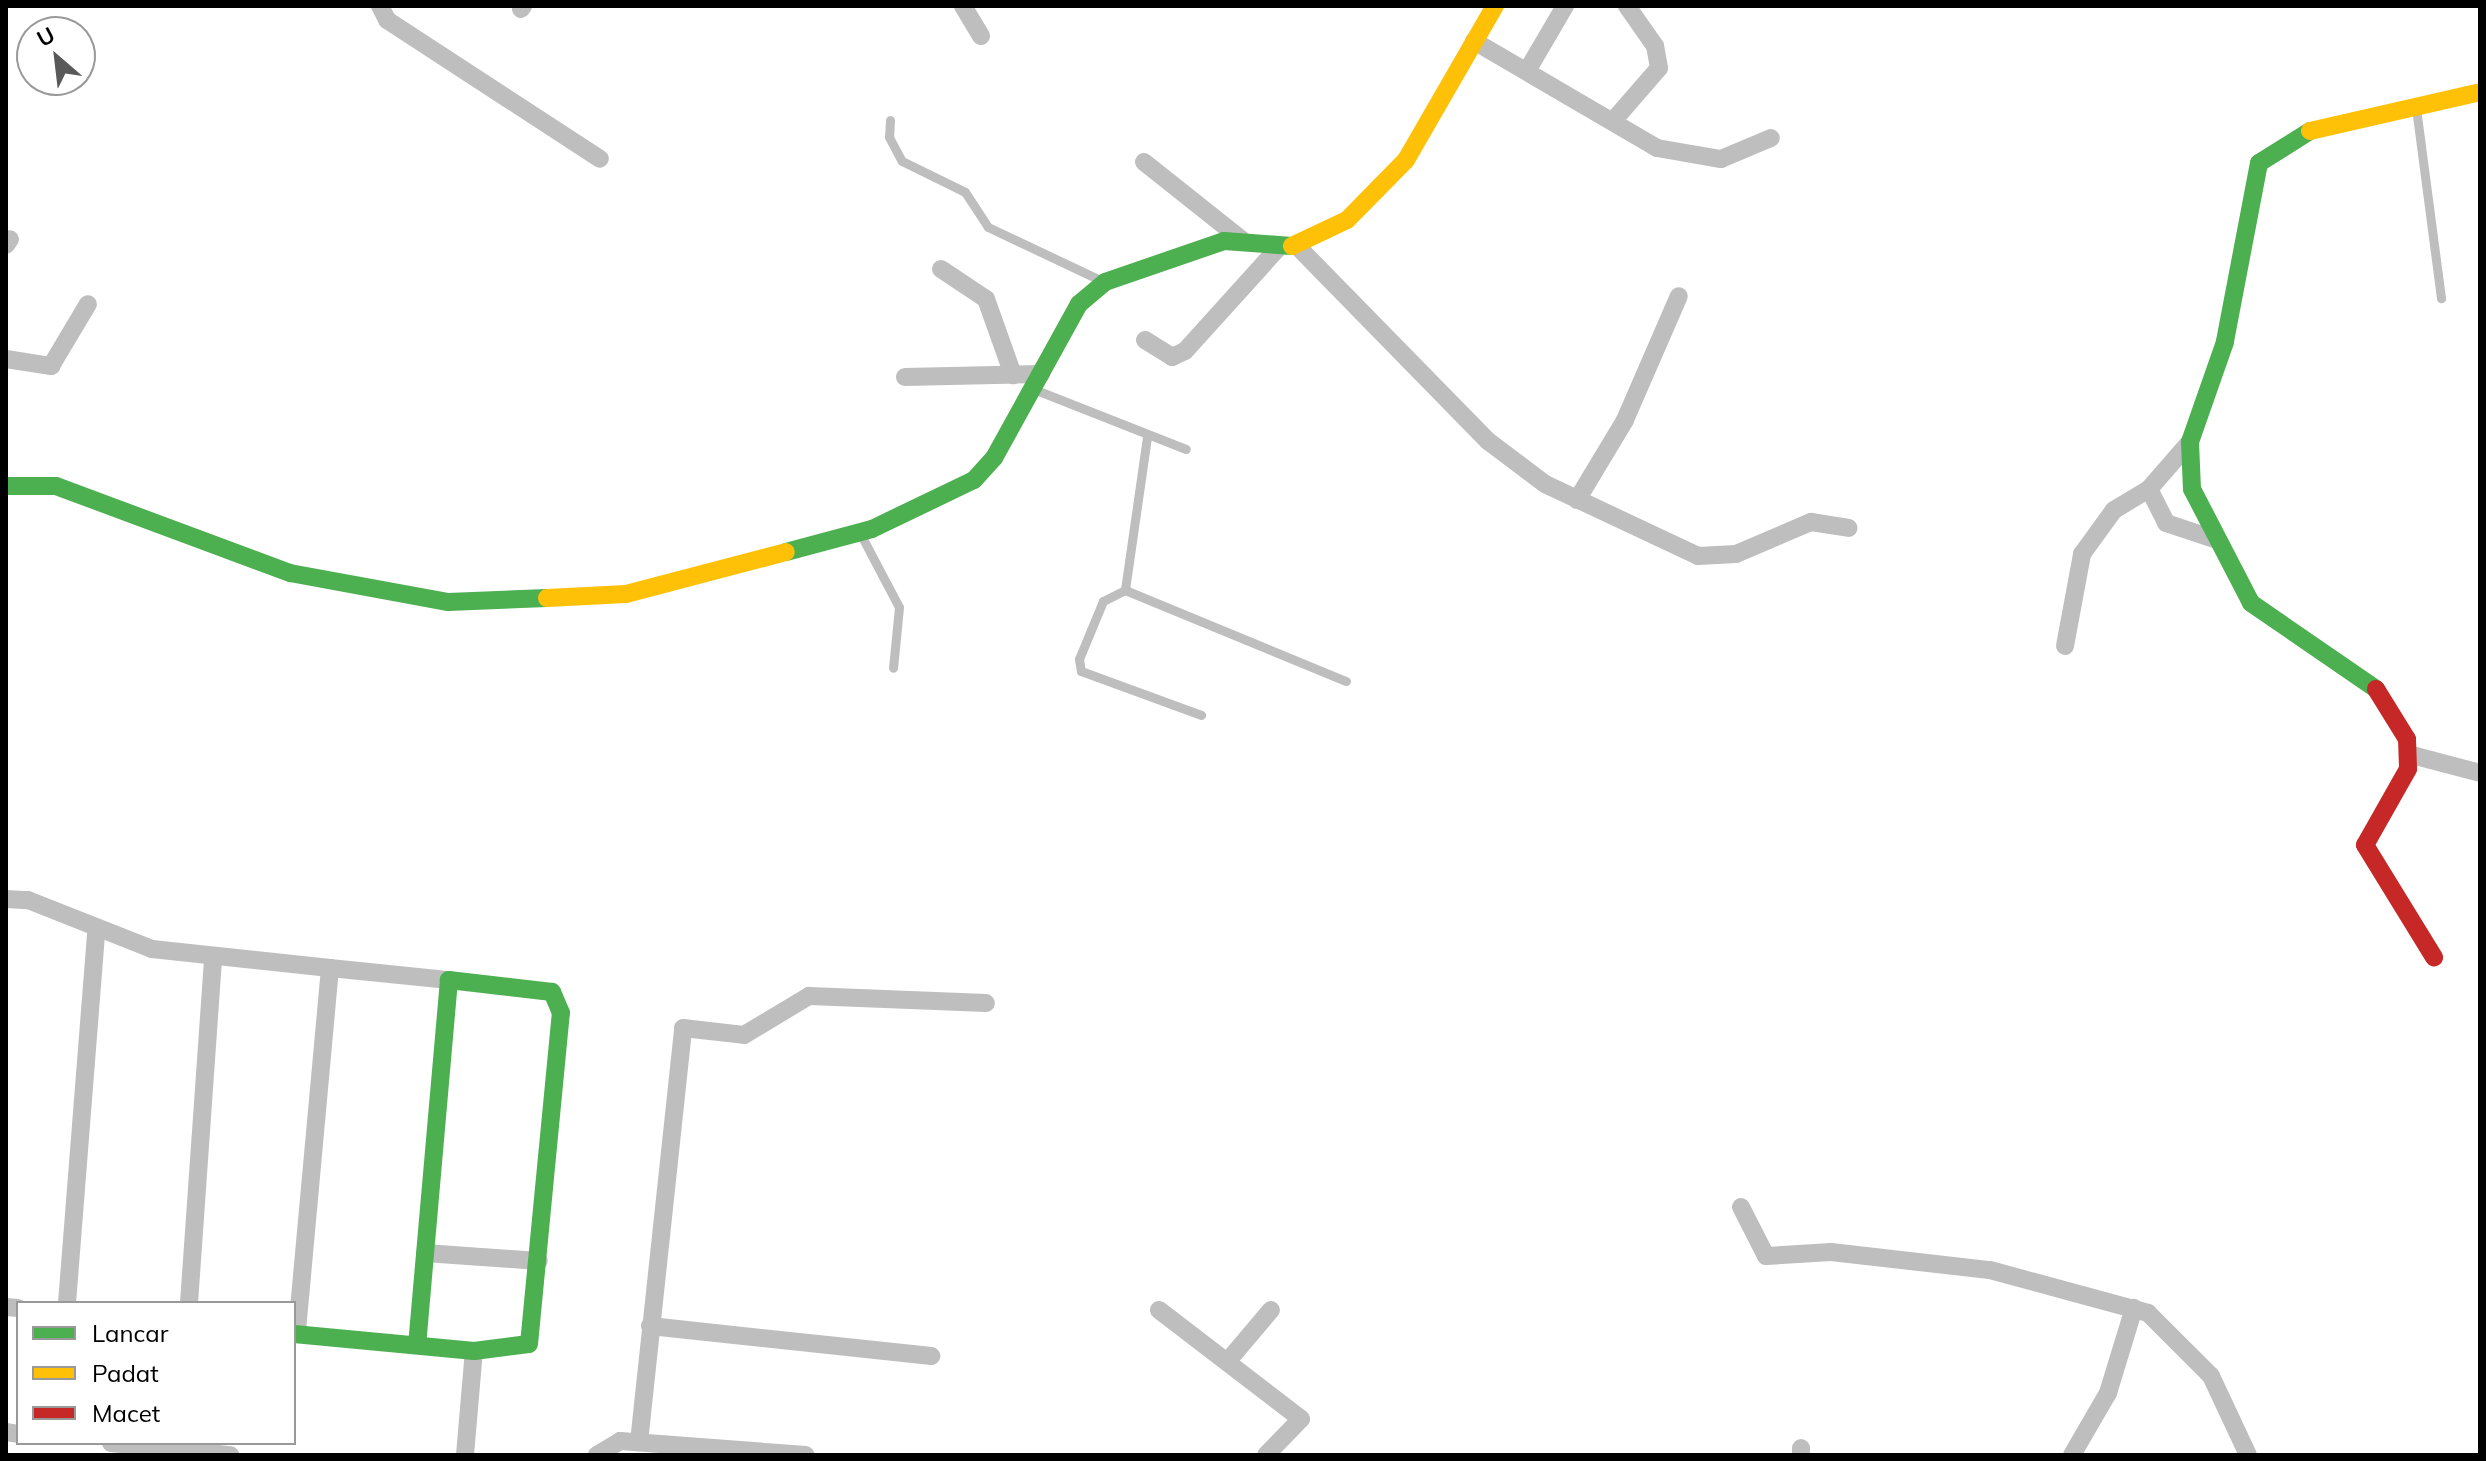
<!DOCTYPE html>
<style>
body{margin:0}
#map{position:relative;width:2486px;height:1461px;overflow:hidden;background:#fff;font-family:Mulish,sans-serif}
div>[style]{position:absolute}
.lane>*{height:9px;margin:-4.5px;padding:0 4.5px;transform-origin:4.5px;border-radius:4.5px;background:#bebebe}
.street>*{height:18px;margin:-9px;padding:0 9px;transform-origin:9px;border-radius:9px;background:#bebebe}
.fast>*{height:18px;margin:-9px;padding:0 9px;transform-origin:9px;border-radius:9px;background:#4caf50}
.slow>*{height:18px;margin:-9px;padding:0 9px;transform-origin:9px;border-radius:9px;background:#ffc107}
.jam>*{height:18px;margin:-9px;padding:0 9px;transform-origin:9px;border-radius:9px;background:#c62828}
span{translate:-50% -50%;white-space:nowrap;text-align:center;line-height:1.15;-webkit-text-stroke:8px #fff;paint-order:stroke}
.frame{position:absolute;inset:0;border:8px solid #000;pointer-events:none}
.legend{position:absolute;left:16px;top:1301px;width:280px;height:144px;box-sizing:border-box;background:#fff;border:2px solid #999;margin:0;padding:10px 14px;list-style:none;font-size:24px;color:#000}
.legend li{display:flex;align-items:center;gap:16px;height:40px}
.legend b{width:40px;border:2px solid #999}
.north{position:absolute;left:16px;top:16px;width:80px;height:80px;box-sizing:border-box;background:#fff;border:2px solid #999;border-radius:50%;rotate:332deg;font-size:22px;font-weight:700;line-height:32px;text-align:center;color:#000}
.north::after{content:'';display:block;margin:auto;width:28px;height:36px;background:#595959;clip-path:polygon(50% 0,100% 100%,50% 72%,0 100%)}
</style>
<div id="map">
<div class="lane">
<div style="left:2416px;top:108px;width:192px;rotate:82.5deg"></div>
<div style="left:890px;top:120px;width:17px;rotate:93deg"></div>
<div style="left:889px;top:137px;width:27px;rotate:62deg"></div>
<div style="left:902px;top:161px;width:70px;rotate:26.2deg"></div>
<div style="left:965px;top:192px;width:42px;rotate:56.7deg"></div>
<div style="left:988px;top:227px;width:126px;rotate:25.3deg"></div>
<div style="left:1036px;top:390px;width:161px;rotate:21.5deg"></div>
<div style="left:1147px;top:437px;width:155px;rotate:98.2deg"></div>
<div style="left:1125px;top:590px;width:239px;rotate:22.4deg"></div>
<div style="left:861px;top:535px;width:81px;rotate:62.2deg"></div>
<div style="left:899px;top:607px;width:61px;rotate:95.6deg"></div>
<div style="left:1125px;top:590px;width:25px;rotate:153deg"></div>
<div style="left:1103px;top:601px;width:63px;rotate:112.5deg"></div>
<div style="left:1079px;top:659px;width:12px;rotate:81deg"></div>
<div style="left:1081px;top:671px;width:128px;rotate:20.1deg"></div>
</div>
<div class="street">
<div style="left:380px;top:6px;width:16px;rotate:63deg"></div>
<div style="left:387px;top:20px;width:254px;rotate:33.1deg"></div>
<div style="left:963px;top:6px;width:35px;rotate:59deg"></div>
<div style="left:521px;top:9px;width:4px;rotate:-56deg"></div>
<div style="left:1474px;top:41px;width:212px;rotate:30.3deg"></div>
<div style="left:1657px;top:148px;width:65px;rotate:9.8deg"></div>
<div style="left:1721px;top:159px;width:54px;rotate:-22.8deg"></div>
<div style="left:1527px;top:71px;width:75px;rotate:-59.7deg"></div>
<div style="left:1613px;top:121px;width:70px;rotate:-49deg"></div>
<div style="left:1659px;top:68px;width:22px;rotate:-100deg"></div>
<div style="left:1655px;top:46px;width:49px;rotate:-125deg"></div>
<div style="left:1144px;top:162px;width:125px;rotate:38.5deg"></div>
<div style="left:6px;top:245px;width:7px;rotate:-56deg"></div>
<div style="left:1298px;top:247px;width:272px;rotate:45.6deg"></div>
<div style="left:1488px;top:441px;width:71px;rotate:37deg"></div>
<div style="left:1545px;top:484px;width:169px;rotate:25.2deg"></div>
<div style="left:1698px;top:556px;width:38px;rotate:-3deg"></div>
<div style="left:1736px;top:554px;width:82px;rotate:-23.1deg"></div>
<div style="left:1811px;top:522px;width:38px;rotate:9deg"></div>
<div style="left:941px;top:269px;width:54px;rotate:33.7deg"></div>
<div style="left:986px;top:299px;width:81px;rotate:70.4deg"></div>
<div style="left:1145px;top:340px;width:32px;rotate:32deg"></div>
<div style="left:1172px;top:357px;width:14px;rotate:-25deg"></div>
<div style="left:1185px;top:351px;width:142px;rotate:-47.9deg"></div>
<div style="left:6px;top:359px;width:46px;rotate:8.8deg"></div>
<div style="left:51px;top:366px;width:72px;rotate:-59.2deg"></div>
<div style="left:905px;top:377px;width:136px;rotate:-1.3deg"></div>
<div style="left:2149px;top:489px;width:38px;rotate:63deg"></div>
<div style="left:2166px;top:523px;width:54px;rotate:18.4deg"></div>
<div style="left:1577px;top:500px;width:93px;rotate:-59deg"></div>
<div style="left:1625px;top:420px;width:135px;rotate:-66.5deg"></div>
<div style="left:2065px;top:646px;width:94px;rotate:-79.5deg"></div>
<div style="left:2082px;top:554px;width:54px;rotate:-54deg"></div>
<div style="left:2114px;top:510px;width:41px;rotate:-31deg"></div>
<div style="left:2149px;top:489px;width:62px;rotate:-48.9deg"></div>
<div style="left:2412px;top:755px;width:70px;rotate:14.8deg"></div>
<div style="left:6px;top:899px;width:22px;rotate:3deg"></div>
<div style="left:28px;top:900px;width:133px;rotate:21.6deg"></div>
<div style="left:152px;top:949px;width:179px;rotate:6.1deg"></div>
<div style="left:330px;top:968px;width:367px;rotate:95.2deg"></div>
<div style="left:330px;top:968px;width:120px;rotate:5.8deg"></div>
<div style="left:1741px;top:1207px;width:55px;rotate:63deg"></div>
<div style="left:1766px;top:1256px;width:65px;rotate:-3.5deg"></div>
<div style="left:1831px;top:1252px;width:160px;rotate:6.5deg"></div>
<div style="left:1990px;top:1270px;width:164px;rotate:15.2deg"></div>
<div style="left:2148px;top:1313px;width:89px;rotate:45deg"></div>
<div style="left:2211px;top:1376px;width:87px;rotate:64.9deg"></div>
<div style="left:425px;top:1253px;width:114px;rotate:4deg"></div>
<div style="left:67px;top:1303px;width:372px;rotate:-85.5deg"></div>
<div style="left:189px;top:1303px;width:347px;rotate:-86deg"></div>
<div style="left:6px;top:1307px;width:12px;rotate:5deg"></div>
<div style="left:1159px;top:1310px;width:179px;rotate:37.5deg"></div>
<div style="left:1301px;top:1419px;width:50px;rotate:134.2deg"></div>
<div style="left:650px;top:1326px;width:283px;rotate:6.1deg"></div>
<div style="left:1227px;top:1362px;width:68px;rotate:-49.8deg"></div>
<div style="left:6px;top:1432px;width:12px;rotate:9deg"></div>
<div style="left:639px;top:1442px;width:416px;rotate:-83.9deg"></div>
<div style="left:683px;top:1028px;width:61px;rotate:6.5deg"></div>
<div style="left:744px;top:1035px;width:76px;rotate:-31deg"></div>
<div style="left:809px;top:996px;width:177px;rotate:2.3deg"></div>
<div style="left:111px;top:1443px;width:120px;rotate:5.8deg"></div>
<div style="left:465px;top:1455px;width:104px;rotate:-85.1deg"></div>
<div style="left:597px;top:1455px;width:27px;rotate:-31deg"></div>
<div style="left:620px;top:1441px;width:186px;rotate:4.3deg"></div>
<div style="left:1801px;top:1455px;width:7px;rotate:-90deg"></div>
<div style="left:2072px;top:1455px;width:72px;rotate:-59.9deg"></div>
<div style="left:2108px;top:1393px;width:89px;rotate:-73deg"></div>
</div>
<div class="fast">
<div style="left:2310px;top:131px;width:60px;rotate:147.9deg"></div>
<div style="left:2259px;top:163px;width:182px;rotate:100.8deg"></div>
<div style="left:2225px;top:342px;width:106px;rotate:109.3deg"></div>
<div style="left:2190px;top:442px;width:47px;rotate:87.6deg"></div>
<div style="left:2192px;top:489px;width:128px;rotate:62.6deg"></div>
<div style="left:2251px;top:603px;width:152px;rotate:34.5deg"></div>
<div style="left:6px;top:486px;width:50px"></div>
<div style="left:56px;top:486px;width:250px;rotate:20.4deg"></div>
<div style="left:290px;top:573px;width:161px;rotate:10.4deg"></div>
<div style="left:448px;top:602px;width:99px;rotate:-2.3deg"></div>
<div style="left:786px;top:552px;width:89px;rotate:-15deg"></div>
<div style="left:872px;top:529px;width:113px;rotate:-25.7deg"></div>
<div style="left:974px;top:480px;width:30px;rotate:-48deg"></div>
<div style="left:994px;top:458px;width:176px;rotate:-61.1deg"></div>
<div style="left:1079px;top:304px;width:34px;rotate:-40deg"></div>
<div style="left:1105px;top:282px;width:126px;rotate:-19deg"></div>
<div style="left:1224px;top:241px;width:68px;rotate:4.2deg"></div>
<div style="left:294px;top:1334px;width:181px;rotate:5.4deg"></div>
<div style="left:474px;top:1351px;width:55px;rotate:-7.3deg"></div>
<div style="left:529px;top:1344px;width:333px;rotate:-84.5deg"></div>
<div style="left:561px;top:1013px;width:23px;rotate:-113deg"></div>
<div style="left:552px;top:992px;width:104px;rotate:-173.4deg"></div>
<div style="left:449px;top:980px;width:366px;rotate:95deg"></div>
</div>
<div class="slow">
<div style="left:2310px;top:131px;width:174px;rotate:-12.9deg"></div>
<div style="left:1292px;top:246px;width:61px;rotate:-25.3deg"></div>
<div style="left:1347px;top:220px;width:84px;rotate:-45.5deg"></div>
<div style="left:1406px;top:160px;width:178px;rotate:-60deg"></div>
<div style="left:547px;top:598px;width:79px;rotate:-2.9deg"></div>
<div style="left:626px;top:594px;width:165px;rotate:-14.7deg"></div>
</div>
<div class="jam">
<div style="left:2376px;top:689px;width:59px;rotate:58.2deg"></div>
<div style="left:2407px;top:739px;width:30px;rotate:88deg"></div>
<div style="left:2408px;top:769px;width:87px;rotate:119.5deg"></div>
<div style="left:2365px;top:845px;width:132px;rotate:58.4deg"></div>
</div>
<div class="frame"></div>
<ul class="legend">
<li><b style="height:10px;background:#4caf50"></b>Lancar</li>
<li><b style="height:10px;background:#ffc107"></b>Padat</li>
<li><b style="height:10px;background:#c62828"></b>Macet</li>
</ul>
<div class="north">U</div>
</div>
